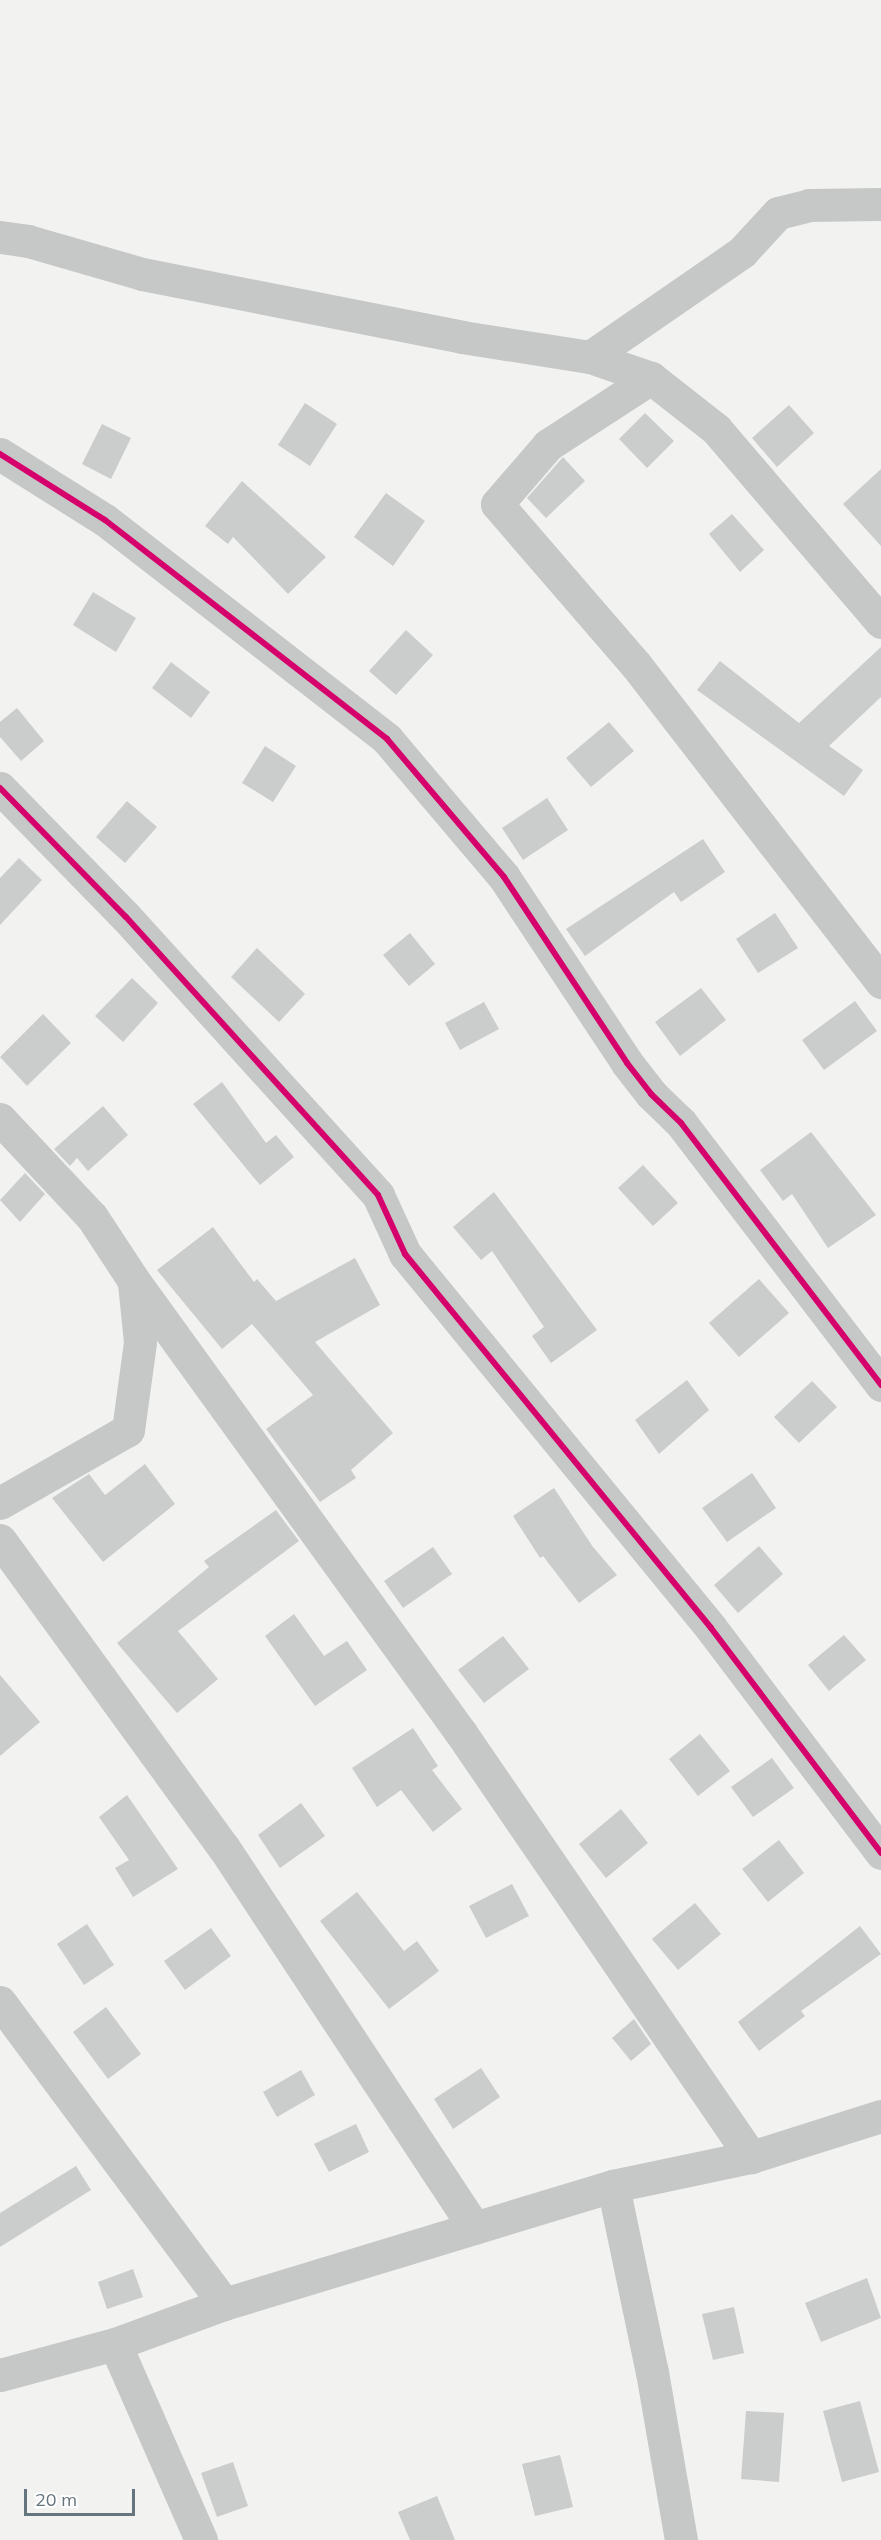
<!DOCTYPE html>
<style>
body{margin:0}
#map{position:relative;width:881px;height:2540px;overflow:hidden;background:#f2f2f1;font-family:Mulish,sans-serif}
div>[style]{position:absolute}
.building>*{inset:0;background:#cbcccc}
.minor>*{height:33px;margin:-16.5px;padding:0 16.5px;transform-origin:16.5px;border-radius:16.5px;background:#c6c8c8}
.cycleway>*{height:6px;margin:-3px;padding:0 3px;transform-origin:3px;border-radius:3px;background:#d6006c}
span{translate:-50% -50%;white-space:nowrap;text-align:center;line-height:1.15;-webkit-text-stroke:6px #fff;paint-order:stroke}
.scale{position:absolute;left:24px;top:2489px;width:111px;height:27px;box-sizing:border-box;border:3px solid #65757e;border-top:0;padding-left:8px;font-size:18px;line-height:21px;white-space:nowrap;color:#65757e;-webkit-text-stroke:4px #fff;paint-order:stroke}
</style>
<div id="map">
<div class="building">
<div style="clip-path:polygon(305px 403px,337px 424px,310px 466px,278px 445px)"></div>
<div style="clip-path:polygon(789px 405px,814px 433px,777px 467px,752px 438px)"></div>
<div style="clip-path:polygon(645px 413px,674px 441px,647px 468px,619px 439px)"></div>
<div style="clip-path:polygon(102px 424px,131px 438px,111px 479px,82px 464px)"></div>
<div style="clip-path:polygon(563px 457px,585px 481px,546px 518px,527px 498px)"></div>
<div style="clip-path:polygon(881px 469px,881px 546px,843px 504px)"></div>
<div style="clip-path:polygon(242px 481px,326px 557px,288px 594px,233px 537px,228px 544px,205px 526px)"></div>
<div style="clip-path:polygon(386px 493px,425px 521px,393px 566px,354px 537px)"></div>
<div style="clip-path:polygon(732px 514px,764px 550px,740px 572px,709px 534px)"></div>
<div style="clip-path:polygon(93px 592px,136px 618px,116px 652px,73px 625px)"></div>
<div style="clip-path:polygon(406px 630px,433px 655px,396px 695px,369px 671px)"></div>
<div style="clip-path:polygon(881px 647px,881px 697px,829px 746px,863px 770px,844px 796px,697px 690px,720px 661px,799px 723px)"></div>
<div style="clip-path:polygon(171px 662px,210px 692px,191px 718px,152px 688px)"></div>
<div style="clip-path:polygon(17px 708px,44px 741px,21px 761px,0 737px,0 722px)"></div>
<div style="clip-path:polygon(609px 722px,634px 751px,591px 787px,566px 758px)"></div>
<div style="clip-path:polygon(265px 746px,296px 766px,273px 802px,242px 783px)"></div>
<div style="clip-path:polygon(547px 798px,568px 830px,523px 860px,502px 828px)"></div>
<div style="clip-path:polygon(127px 801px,157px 827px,125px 863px,96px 837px)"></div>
<div style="clip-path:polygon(703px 839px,725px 872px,681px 902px,674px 892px,585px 956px,566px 929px)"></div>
<div style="clip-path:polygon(19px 858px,42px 880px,0 925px,0 878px)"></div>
<div style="clip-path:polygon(775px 913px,798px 948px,758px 973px,736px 939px)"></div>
<div style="clip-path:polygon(410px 933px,435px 964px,409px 986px,383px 955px)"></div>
<div style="clip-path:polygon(257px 948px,305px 994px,279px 1022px,231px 977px)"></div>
<div style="clip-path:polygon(132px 978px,158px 1003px,123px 1042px,95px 1016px)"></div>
<div style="clip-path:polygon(701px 988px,726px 1020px,680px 1056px,655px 1022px)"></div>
<div style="clip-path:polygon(855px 1001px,877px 1031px,824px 1070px,802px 1040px)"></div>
<div style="clip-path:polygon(484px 1002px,499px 1029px,460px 1050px,445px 1023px)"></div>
<div style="clip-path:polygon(43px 1014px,71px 1043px,27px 1086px,0 1057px)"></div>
<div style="clip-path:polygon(222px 1082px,266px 1143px,276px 1135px,294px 1157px,260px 1185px,193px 1104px)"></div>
<div style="clip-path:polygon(103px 1106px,128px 1135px,88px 1171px,77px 1158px,70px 1166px,54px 1149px)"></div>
<div style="clip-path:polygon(811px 1132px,876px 1215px,828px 1248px,792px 1194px,783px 1201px,760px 1170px)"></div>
<div style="clip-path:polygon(643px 1165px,678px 1203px,653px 1226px,618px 1188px)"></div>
<div style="clip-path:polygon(25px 1173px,45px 1194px,20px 1222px,0 1200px)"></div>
<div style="clip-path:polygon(494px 1192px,597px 1330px,551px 1363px,532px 1336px,544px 1327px,492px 1251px,481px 1260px,453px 1227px)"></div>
<div style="clip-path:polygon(213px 1227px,254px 1282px,257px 1279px,276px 1301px,355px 1258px,380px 1305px,315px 1342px,393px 1433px,351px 1470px,356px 1478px,320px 1502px,266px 1429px,313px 1395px,252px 1324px,222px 1349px,157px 1270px)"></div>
<div style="clip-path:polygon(759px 1279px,789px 1313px,739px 1357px,709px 1323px)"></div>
<div style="clip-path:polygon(687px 1380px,709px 1410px,659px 1454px,635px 1420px)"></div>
<div style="clip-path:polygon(812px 1381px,837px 1407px,799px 1443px,774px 1417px)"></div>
<div style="clip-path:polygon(145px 1464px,175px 1504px,103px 1562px,52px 1498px,89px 1474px,105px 1495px)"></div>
<div style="clip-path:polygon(752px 1473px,776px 1508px,727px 1542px,702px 1508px)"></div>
<div style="clip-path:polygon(554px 1488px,593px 1547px,617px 1575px,579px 1603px,543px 1556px,540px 1558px,513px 1516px)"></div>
<div style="clip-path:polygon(276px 1510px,299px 1541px,178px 1631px,218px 1679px,177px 1713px,117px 1643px,209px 1567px,204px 1561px)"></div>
<div style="clip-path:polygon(759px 1546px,783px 1574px,738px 1613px,714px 1585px)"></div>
<div style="clip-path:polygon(433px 1547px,452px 1574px,403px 1608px,384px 1581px)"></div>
<div style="clip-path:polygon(294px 1614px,324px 1656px,347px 1641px,367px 1670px,315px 1706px,265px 1636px)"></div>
<div style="clip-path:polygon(844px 1635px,866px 1660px,829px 1691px,808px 1665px)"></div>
<div style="clip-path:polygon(503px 1636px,529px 1669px,484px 1703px,458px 1670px)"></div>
<div style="clip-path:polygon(0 1675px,40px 1722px,0 1756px)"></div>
<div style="clip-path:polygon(413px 1728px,438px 1766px,432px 1770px,462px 1809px,433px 1832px,401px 1790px,377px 1807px,352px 1768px)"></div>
<div style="clip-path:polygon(700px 1734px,730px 1771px,698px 1796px,669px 1759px)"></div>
<div style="clip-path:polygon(772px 1758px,794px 1788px,753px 1817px,731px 1787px)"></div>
<div style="clip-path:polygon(127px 1795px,178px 1869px,133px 1897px,115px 1868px,129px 1860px,99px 1817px)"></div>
<div style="clip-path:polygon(301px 1803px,325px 1836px,280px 1868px,258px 1835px)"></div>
<div style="clip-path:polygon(621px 1809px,648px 1843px,606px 1878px,579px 1844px)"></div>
<div style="clip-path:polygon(779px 1840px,804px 1873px,768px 1902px,742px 1869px)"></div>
<div style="clip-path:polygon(512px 1884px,529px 1916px,486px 1938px,469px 1906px)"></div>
<div style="clip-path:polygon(357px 1892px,404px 1951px,417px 1941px,439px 1971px,389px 2009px,320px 1921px)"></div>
<div style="clip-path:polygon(695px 1903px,721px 1934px,678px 1970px,652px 1939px)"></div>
<div style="clip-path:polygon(87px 1924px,114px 1965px,84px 1985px,57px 1944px)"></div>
<div style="clip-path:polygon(860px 1926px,881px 1954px,801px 2011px,805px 2016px,759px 2051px,738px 2022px)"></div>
<div style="clip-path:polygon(211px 1928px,231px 1956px,185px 1990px,164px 1961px)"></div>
<div style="clip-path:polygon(106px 2007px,141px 2054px,108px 2079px,73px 2032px)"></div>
<div style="clip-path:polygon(634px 2019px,651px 2044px,631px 2061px,612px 2038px)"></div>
<div style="clip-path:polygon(481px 2068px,500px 2097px,453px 2129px,434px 2099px)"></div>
<div style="clip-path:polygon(301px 2070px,315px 2095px,277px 2117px,263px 2092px)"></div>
<div style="clip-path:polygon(356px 2124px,369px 2152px,329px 2172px,314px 2144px)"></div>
<div style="clip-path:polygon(76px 2166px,91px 2190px,0 2247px,0 2213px)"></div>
<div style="clip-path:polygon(133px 2269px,143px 2297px,107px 2309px,98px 2282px)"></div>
<div style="clip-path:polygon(867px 2278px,881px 2318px,821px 2342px,805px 2303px)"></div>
<div style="clip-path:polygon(734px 2307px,744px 2353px,713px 2360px,702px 2314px)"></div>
<div style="clip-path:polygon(860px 2401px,879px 2472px,842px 2482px,823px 2411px)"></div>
<div style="clip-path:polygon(746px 2411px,784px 2413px,779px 2482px,741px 2479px)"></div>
<div style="clip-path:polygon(560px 2455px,573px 2507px,535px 2516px,522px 2464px)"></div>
<div style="clip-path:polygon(233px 2462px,248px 2506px,217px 2517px,201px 2473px)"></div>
<div style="clip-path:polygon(437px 2496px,455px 2540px,410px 2540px,398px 2512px)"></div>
</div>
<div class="minor">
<div style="left:0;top:237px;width:28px;rotate:8deg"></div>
<div style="left:28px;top:241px;width:119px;rotate:16.1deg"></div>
<div style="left:142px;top:274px;width:326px;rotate:11.1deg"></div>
<div style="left:462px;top:337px;width:130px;rotate:8.9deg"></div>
<div style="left:590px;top:357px;width:65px;rotate:19deg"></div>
<div style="left:651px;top:378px;width:83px;rotate:38.1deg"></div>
<div style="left:716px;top:429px;width:254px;rotate:49.5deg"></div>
<div style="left:590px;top:357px;width:185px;rotate:-34.6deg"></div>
<div style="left:742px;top:252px;width:53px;rotate:-47.3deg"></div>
<div style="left:778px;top:213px;width:32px;rotate:-14deg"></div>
<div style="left:809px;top:205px;width:72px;rotate:-0.8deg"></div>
<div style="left:651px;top:378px;width:123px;rotate:147deg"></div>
<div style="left:548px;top:445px;width:78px;rotate:130.8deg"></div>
<div style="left:497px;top:504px;width:213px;rotate:49.2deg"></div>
<div style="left:636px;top:665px;width:401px;rotate:52.3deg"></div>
<div style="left:0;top:454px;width:124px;rotate:32.2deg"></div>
<div style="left:105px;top:520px;width:357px;rotate:37.8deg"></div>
<div style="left:387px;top:739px;width:181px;rotate:49.7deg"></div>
<div style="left:504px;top:877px;width:223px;rotate:56.5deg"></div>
<div style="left:627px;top:1063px;width:39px;rotate:52deg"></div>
<div style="left:651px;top:1094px;width:42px;rotate:44deg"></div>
<div style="left:681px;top:1123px;width:330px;rotate:52.6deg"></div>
<div style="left:0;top:788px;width:180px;rotate:45.7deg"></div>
<div style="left:126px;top:917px;width:375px;rotate:47.8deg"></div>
<div style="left:378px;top:1195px;width:65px;rotate:65.4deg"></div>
<div style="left:405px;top:1254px;width:483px;rotate:50.7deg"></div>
<div style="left:711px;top:1628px;width:282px;rotate:52.9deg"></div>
<div style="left:0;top:1119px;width:134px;rotate:46.8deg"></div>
<div style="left:92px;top:1217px;width:77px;rotate:56.7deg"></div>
<div style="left:134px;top:1281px;width:558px;rotate:54.12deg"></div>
<div style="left:461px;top:1733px;width:514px;rotate:55.63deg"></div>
<div style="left:0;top:1503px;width:147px;rotate:-29.7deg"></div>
<div style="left:128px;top:1430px;width:89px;rotate:-82.2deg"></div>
<div style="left:140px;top:1342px;width:59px;rotate:-95.8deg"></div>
<div style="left:0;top:1540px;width:381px;rotate:54deg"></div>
<div style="left:224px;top:1848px;width:455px;rotate:56.6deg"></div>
<div style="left:0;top:2002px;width:376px;rotate:53.4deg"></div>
<div style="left:613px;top:2186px;width:190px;rotate:78.2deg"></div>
<div style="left:652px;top:2372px;width:170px;rotate:80.2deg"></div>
<div style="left:115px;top:2344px;width:214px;rotate:66.3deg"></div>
<div style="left:0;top:2375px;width:119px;rotate:-15.1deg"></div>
<div style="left:115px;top:2344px;width:116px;rotate:-20.2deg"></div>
<div style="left:224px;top:2304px;width:407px;rotate:-16.9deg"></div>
<div style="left:613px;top:2186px;width:141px;rotate:-11.9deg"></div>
<div style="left:751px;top:2157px;width:136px;rotate:-17.5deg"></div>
</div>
<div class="cycleway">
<div style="left:0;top:454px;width:124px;rotate:32.2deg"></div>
<div style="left:105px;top:520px;width:357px;rotate:37.8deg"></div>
<div style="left:387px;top:739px;width:181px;rotate:49.7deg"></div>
<div style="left:504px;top:877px;width:223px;rotate:56.5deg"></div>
<div style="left:627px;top:1063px;width:39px;rotate:52deg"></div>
<div style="left:651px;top:1094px;width:42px;rotate:44deg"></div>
<div style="left:681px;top:1123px;width:330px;rotate:52.6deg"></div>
<div style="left:0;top:788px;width:180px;rotate:45.7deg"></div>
<div style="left:126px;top:917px;width:375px;rotate:47.8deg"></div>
<div style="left:378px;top:1195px;width:65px;rotate:65.4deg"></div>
<div style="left:405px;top:1254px;width:483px;rotate:50.7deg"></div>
<div style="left:711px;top:1628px;width:282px;rotate:52.9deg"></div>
</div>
<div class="scale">20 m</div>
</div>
